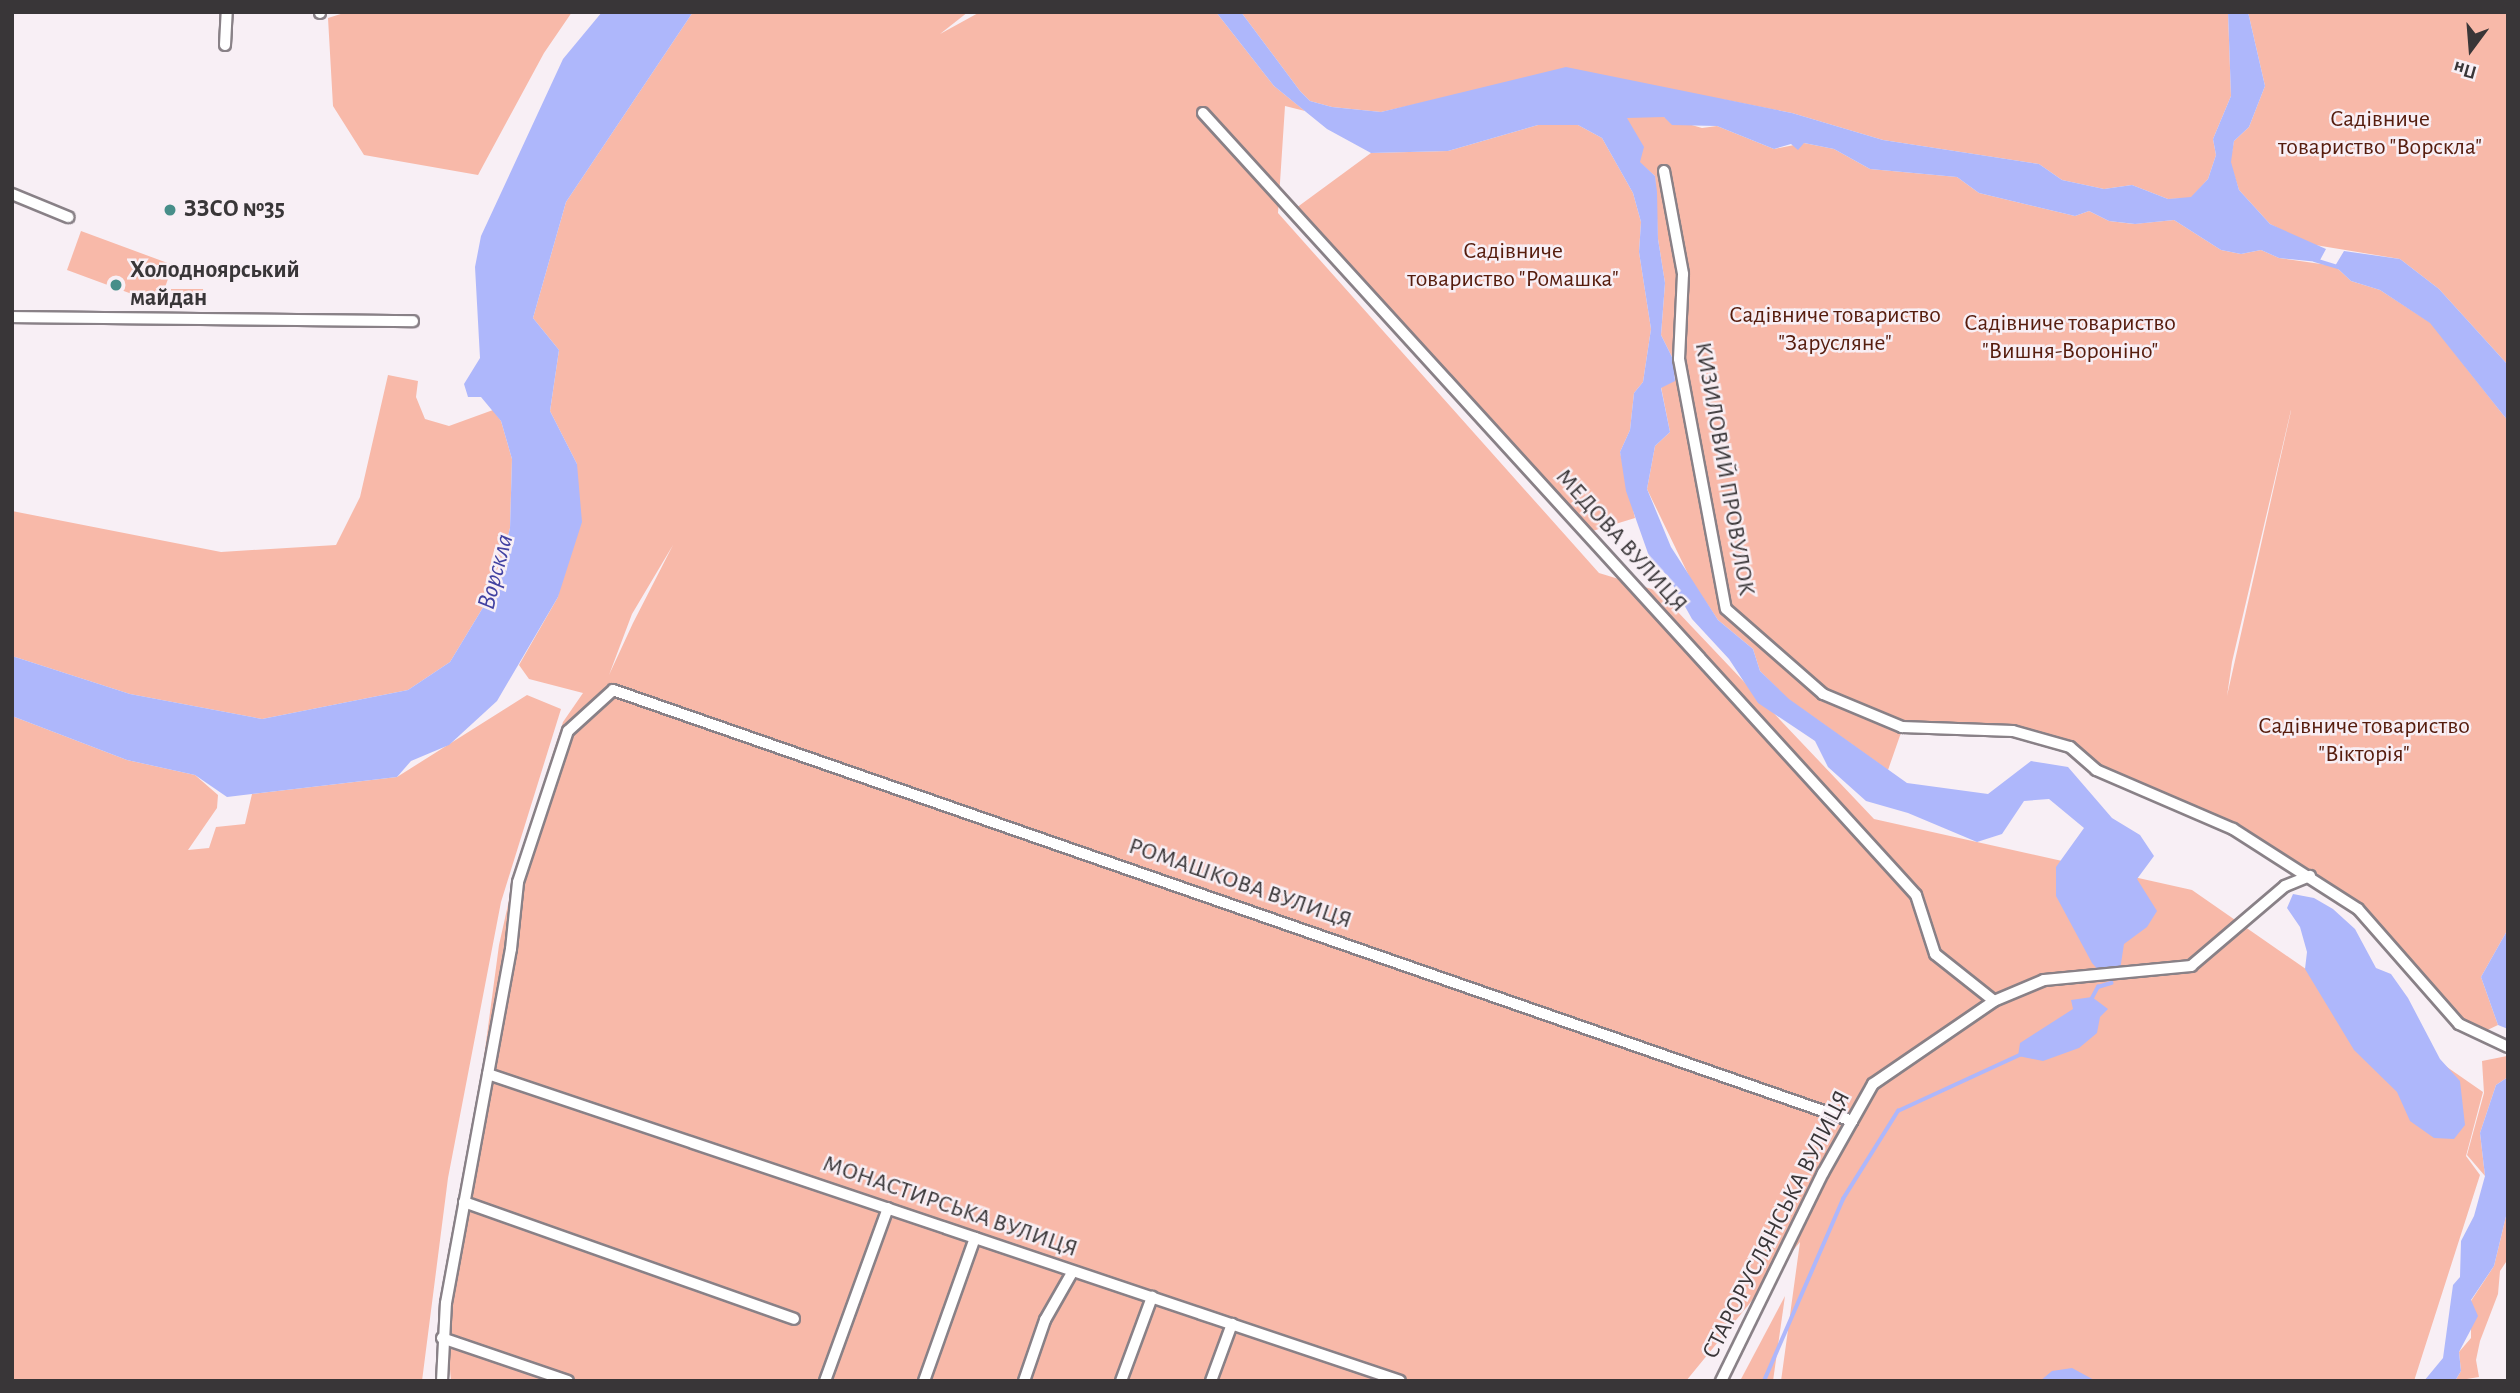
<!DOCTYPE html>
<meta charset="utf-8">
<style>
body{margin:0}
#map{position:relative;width:2520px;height:1393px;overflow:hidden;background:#f8eff5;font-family:"Alegreya Sans",sans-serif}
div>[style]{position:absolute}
.green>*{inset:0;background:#f8b9a9}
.water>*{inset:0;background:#aeb7fb}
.stream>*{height:3.5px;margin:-1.75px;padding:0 1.75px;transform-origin:1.75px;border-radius:1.75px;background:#aeb7fb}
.roads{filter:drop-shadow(2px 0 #898187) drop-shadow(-2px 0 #898187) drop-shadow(0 2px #898187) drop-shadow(0 -2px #898187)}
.minor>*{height:10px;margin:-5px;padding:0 5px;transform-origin:5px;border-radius:5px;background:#fff}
.dots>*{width:19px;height:19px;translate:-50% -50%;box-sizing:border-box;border:4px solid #f8eff5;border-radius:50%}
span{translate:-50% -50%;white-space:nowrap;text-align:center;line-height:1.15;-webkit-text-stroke:5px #f8eff5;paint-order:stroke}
.park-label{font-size:24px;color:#561c0d}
.poi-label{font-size:24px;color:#393638;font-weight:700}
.left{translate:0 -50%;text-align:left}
.street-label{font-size:24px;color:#393638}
.water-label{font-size:26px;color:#4141a1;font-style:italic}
.frame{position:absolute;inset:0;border:14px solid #393638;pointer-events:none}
.north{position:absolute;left:2436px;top:14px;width:70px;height:70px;-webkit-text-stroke:5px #f8eff5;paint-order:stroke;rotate:196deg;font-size:19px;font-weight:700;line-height:28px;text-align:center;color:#393638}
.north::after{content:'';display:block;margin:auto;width:24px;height:32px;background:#393638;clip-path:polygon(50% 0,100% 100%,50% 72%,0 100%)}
</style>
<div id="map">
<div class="green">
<div style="clip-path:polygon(347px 12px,480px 14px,572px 12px,544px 53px,478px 175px,364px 155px,333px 106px,328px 18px)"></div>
<div style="clip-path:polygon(evenodd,693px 12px,968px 12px,940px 34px,980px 12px,1216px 12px,1274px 86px,1305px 111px,1285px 106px,1278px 213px,1599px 573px,1658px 591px,1874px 819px,2192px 890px,2483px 1092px,2466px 1156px,2480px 1175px,2414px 1381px,1781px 1381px,1800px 1242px,1686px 1381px,451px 1381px,447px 1334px,499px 945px,516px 869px,563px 722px,583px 693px,529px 679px,519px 665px,558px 597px,577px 464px,550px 411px,559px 350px,533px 318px,566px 202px,693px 12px,673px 545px,633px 623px,609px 675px,632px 614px,673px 545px)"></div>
<div style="clip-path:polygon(1241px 12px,2228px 12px,2231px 96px,2213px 139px,2216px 155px,2208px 179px,2191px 198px,2168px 199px,2132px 185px,2104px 189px,2062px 180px,2039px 164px,1883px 140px,1792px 113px,1721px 99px,1452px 96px,1381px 112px,1332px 107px,1310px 101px,1300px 91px)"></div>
<div style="clip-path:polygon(2248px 12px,2508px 12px,2508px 365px,2439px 289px,2400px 259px,2309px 244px,2270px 224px,2239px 190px,2230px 162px,2234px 141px,2249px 127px,2265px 86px)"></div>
<div style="clip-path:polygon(evenodd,1626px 117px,1664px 117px,1702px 128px,1717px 126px,1774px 149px,1804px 143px,1834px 149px,1870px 169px,1957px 177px,1979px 193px,2075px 216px,2089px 211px,2109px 221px,2134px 224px,2174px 220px,2221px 250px,2241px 254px,2261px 250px,2279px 258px,2335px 266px,2351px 281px,2380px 290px,2431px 323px,2508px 421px,2508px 929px,2481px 977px,2498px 1025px,2479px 1034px,2459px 1024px,2358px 909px,2233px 829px,2096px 770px,2070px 747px,2013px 731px,1903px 727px,1888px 770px,1788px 699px,1760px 671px,1753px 649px,1718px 620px,1690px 578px,1647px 489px,1655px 446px,1670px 432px,1661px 387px,1675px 380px,1673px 359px,1661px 335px,1665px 283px,1658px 239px,1655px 176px,1639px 162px,1626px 117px,2291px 410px,2291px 411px,2227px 696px,2232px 662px,2291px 410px)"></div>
<div style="clip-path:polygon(1538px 125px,1578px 125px,1602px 138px,1633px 193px,1641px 222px,1639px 252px,1651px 329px,1643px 382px,1634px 393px,1630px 430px,1620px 452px,1635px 518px,1586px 533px,1292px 211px,1371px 153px,1448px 151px)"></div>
<div style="clip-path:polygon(81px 231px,173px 265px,159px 304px,67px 270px)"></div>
<div style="clip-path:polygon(171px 289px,203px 289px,204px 306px,171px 306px)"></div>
<div style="clip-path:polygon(388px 375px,418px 381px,416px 397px,425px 419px,449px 426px,493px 410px,501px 421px,512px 459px,510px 528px,496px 586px,450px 662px,408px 690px,262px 719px,130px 694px,12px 656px,12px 511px,221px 552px,336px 545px,360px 497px)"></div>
<div style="clip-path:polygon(527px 695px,561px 709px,501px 902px,448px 1178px,422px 1381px,12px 1381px,12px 716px,127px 760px,195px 775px,218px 795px,217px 808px,188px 850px,209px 848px,216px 827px,245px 824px,252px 794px,397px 777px)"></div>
<div style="clip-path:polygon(2507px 1056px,2508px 1077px,2496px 1085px,2480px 1133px,2485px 1176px,2467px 1155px,2484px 1093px,2482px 1061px)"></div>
<div style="clip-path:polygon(2508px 1208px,2508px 1259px,2500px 1271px,2498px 1294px,2480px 1341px,2476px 1360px,2479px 1377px,2455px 1381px,2461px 1371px,2459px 1352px,2471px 1338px,2471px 1301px,2494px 1266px)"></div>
<div style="clip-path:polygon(1785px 1296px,1773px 1381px,1740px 1381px)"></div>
</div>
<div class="water">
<div style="clip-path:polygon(602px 12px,693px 12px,566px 202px,533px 318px,559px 350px,550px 411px,577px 464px,582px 522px,558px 597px,497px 701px,449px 745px,411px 761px,397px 777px,227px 797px,195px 775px,127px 760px,12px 716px,12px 656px,130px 694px,262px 719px,408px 690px,450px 662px,496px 586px,510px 528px,512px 459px,501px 421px,481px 397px,468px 397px,464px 384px,480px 358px,475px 267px,481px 236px,563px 59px)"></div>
<div style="clip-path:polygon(1216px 12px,1241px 12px,1300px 91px,1310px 101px,1332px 107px,1381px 112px,1566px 67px,1792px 113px,1883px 140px,2039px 164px,2062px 180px,2104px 189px,2132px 185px,2168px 199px,2191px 197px,2208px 179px,2216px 155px,2213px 139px,2231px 96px,2228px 12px,2248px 12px,2265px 86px,2249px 127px,2234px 141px,2231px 162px,2239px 190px,2270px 224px,2326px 249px,2319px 262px,2279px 258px,2261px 250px,2241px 254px,2221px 250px,2174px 220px,2135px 224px,2109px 221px,2089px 211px,2075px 216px,1979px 193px,1957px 177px,1870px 169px,1834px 149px,1804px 143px,1798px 150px,1791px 144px,1774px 149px,1717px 126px,1672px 125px,1664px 117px,1627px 118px,1644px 147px,1640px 162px,1655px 176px,1657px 192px,1658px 239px,1665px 283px,1661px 335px,1673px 359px,1675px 381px,1661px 388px,1670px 432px,1655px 446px,1647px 489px,1671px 547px,1718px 620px,1753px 649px,1760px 671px,1789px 699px,1907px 783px,1988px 794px,2031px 761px,2068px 767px,2112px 818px,2140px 835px,2154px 856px,2137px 879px,2157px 911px,2147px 927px,2124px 944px,2120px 970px,2100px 972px,2092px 963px,2056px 896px,2056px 867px,2084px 828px,2049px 799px,2024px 801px,2002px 834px,1977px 842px,1908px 813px,1866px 801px,1828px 767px,1815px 741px,1758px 703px,1729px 659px,1692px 619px,1668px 576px,1650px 559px,1626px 491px,1620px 452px,1630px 430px,1634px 393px,1643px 382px,1651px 329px,1639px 252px,1641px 222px,1633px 193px,1602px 138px,1578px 125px,1538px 125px,1448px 151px,1371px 153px,1327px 129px,1274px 86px)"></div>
<div style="clip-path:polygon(2344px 251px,2400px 259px,2439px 289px,2508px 365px,2508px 421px,2430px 323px,2380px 290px,2351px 281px,2335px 266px)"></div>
<div style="clip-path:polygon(2293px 894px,2314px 898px,2333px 909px,2355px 929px,2376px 968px,2391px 974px,2408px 998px,2440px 1059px,2460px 1081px,2465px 1125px,2454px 1139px,2434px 1138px,2410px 1121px,2397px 1092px,2354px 1050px,2305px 969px,2307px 952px,2300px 927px,2287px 908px)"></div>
<div style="clip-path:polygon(2508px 929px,2508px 1029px,2498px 1025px,2481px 977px)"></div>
<div style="clip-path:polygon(2092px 997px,2108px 1009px,2100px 1017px,2097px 1033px,2079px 1048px,2043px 1061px,2018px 1056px,2020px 1043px,2073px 1009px,2071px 1000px)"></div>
<div style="clip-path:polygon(2508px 1077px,2508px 1208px,2494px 1266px,2471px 1300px,2478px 1316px,2459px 1352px,2461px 1371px,2455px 1381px,2424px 1381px,2443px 1358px,2453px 1285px,2460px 1277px,2461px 1241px,2474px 1216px,2485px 1176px,2480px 1133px,2496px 1085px)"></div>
<div style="clip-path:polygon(2072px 1368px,2096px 1381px,2040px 1381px,2052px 1371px)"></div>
</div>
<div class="stream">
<div style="left:2315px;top:260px;width:24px;rotate:17deg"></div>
<div style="left:2091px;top:1000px;width:15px;rotate:-62deg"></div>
<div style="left:2098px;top:987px;width:14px;rotate:-17deg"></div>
<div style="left:1764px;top:1381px;width:198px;rotate:-66.5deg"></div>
<div style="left:1843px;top:1199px;width:104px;rotate:-58deg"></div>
<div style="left:1898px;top:1111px;width:134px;rotate:-24.7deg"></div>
</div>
<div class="roads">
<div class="minor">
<div style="left:320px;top:12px;width:1px;rotate:90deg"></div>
<div style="left:225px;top:45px;width:33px;rotate:-87deg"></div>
<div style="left:1203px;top:113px;width:1058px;rotate:47.64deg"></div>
<div style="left:1916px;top:895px;width:62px;rotate:72.1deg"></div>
<div style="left:1935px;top:954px;width:75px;rotate:38.5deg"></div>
<div style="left:1664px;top:171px;width:105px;rotate:79.5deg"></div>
<div style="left:1683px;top:274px;width:85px;rotate:92.7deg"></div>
<div style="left:1679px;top:359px;width:254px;rotate:79.4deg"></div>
<div style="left:1726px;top:609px;width:129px;rotate:41.2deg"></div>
<div style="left:1823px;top:694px;width:86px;rotate:22.7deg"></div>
<div style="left:1902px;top:727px;width:111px;rotate:2.1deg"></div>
<div style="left:2013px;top:731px;width:59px;rotate:15.7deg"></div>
<div style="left:2070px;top:747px;width:35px;rotate:41deg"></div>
<div style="left:2096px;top:770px;width:149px;rotate:23.3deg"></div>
<div style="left:2233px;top:829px;width:148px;rotate:32.6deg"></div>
<div style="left:2358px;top:909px;width:153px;rotate:48.7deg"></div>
<div style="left:2459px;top:1024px;width:54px;rotate:25.1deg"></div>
<div style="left:12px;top:194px;width:61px;rotate:22.3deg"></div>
<div style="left:12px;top:317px;width:401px;rotate:0.6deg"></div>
<div style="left:488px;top:1074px;width:962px;rotate:18.6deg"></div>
<div style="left:464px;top:1202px;width:350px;rotate:19.5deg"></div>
<div style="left:442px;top:1338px;width:133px;rotate:18.8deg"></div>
<div style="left:442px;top:1381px;width:78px;rotate:-87.1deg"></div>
<div style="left:446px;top:1303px;width:360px;rotate:-79.6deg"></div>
<div style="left:511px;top:949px;width:67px;rotate:-84deg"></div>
<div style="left:518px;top:882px;width:159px;rotate:-71.7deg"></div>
<div style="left:568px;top:731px;width:61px;rotate:-42.3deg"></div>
<div style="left:613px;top:690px;width:1312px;rotate:19.18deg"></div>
<div style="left:825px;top:1381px;width:184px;rotate:-70deg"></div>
<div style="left:924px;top:1381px;width:152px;rotate:-70.4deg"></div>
<div style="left:1024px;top:1381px;width:65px;rotate:-71deg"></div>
<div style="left:1045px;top:1320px;width:56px;rotate:-60.3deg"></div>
<div style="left:1121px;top:1381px;width:90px;rotate:-69.7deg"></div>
<div style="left:1211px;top:1381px;width:61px;rotate:-69.8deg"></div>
<div style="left:1721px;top:1381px;width:232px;rotate:-63.9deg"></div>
<div style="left:1823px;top:1173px;width:102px;rotate:-60.7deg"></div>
<div style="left:1873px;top:1084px;width:147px;rotate:-34.4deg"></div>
<div style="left:1994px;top:1001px;width:54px;rotate:-22.8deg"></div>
<div style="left:2044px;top:980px;width:148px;rotate:-5.4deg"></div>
<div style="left:2191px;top:966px;width:123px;rotate:-40.4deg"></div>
<div style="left:2285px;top:886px;width:27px;rotate:-22deg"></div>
</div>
</div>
<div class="dots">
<div style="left:170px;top:210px;background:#478e89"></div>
<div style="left:116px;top:285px;background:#478e89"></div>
</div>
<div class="park-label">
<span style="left:2380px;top:134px">Садівниче<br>товариство "Ворскла"</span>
<span style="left:1513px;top:266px">Садівниче<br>товариство "Ромашка"</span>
<span style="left:1835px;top:330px">Садівниче товариство<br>"Зарусляне"</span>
<span style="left:2070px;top:338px">Садівниче товариство<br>"Вишня-Вороніно"</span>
<span style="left:2364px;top:741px">Садівниче товариство<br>"Вікторія"</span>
</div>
<div class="poi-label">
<span class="left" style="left:184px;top:210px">ЗЗСО №35</span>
<span class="left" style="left:130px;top:285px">Холодноярський<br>майдан</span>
</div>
<div class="street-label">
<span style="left:1724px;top:469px;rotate:80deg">КИЗИЛОВИЙ ПРОВУЛОК</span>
<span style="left:1621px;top:541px;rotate:48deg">МЕДОВА ВУЛИЦЯ</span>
<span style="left:1240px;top:884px;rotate:19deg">РОМАШКОВА ВУЛИЦЯ</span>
<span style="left:950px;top:1207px;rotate:19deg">МОНАСТИРСЬКА ВУЛИЦЯ</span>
<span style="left:1777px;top:1225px;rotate:-63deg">СТАРОРУСЛЯНСЬКА ВУЛИЦЯ</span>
</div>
<div class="water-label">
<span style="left:496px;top:572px;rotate:-75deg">Ворскла</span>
</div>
<div class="frame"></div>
<div class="north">Пн</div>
</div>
